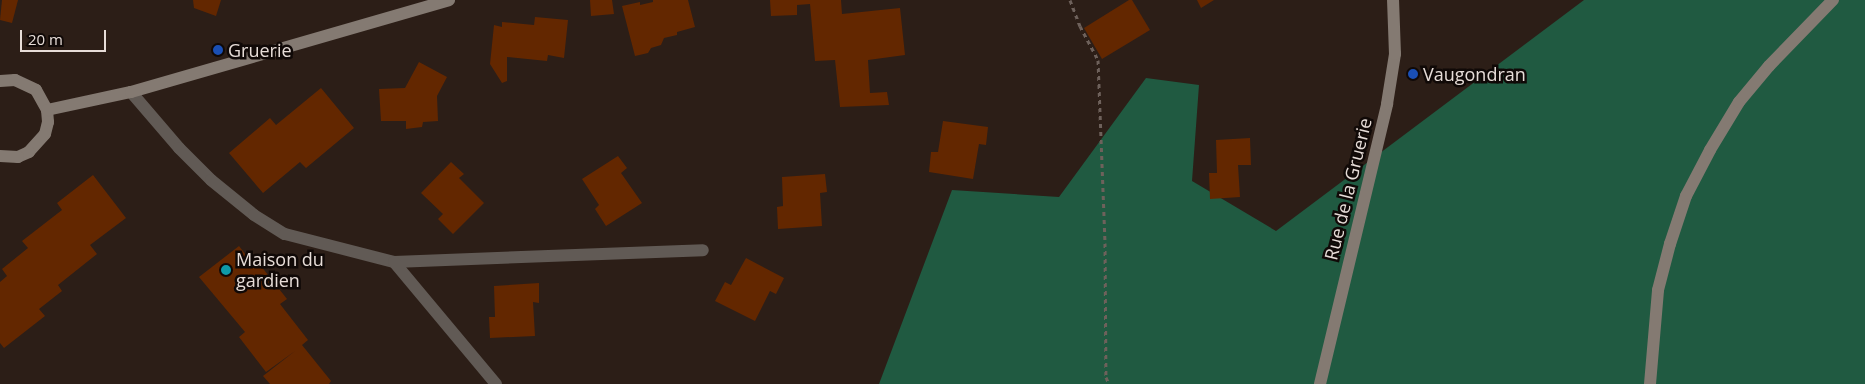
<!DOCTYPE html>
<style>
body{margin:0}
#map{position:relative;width:1865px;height:384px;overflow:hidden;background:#2c1e17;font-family:"Open Sans",sans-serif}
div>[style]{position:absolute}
.forest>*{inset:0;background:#205a41}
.building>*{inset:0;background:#632700}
.path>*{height:3px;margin-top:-1.5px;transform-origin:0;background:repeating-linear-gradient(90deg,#6e615b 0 4px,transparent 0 8px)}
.lane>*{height:12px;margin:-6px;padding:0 6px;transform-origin:6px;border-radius:6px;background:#615a55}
.secondary>*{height:12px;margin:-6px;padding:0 6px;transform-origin:6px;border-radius:6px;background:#847a72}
.dots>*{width:14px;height:14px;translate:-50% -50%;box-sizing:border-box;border:2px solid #100907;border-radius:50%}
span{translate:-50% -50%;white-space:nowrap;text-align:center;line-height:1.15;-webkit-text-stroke:5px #100907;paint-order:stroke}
.poi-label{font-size:18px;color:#e7ddd8}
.left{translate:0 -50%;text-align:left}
.street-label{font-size:18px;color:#e7ddd8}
.scale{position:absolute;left:20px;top:30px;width:86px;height:22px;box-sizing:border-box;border:2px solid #e7ddd8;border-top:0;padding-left:6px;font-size:15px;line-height:18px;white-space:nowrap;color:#e7ddd8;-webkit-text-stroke:4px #100907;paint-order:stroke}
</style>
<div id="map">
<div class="forest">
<div style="clip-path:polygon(1584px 0,1865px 0,1865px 384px,879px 384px,952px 190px,1059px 197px,1146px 78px,1199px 85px,1192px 181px,1276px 231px)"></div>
</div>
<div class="building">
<div style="clip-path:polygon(2px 0,18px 0,12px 23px,0 20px)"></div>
<div style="clip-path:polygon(193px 0,221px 0,216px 16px,194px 8px)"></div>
<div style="clip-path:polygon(590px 0,612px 0,614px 14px,591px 16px)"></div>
<div style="clip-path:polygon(653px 0,688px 0,695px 27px,677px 32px,677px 35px,664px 38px,661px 45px,651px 48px,648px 53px,635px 56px,622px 6px,640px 2px,640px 5px,653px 2px)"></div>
<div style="clip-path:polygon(770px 0,841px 0,842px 14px,900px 8px,905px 55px,868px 60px,870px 93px,887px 92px,889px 105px,840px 107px,835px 60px,815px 61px,810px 4px,797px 5px,797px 15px,771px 16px)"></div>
<div style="clip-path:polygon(1129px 0,1132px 0,1150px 30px,1102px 59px,1084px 28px)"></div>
<div style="clip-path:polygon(1197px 0,1214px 0,1201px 8px)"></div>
<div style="clip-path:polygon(535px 17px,568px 20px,564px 58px,548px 55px,547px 61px,507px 57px,507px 81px,502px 83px,490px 64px,494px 25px,502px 27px,502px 22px,534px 25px)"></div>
<div style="clip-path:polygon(419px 62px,447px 77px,437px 96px,438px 121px,423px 122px,422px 127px,406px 129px,406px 121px,381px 121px,379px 89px,405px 88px)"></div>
<div style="clip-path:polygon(321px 88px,354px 128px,306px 168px,300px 162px,263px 193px,229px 153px,270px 118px,276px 125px)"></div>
<div style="clip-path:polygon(943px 121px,988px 127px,986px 145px,979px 144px,973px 179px,929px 172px,931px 152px,938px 152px)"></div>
<div style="clip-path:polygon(1250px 138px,1251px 165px,1238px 165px,1240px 197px,1210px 199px,1209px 173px,1217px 173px,1216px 140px)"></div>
<div style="clip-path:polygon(618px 156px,627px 168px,621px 173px,642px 203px,606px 226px,595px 209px,599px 205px,582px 179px)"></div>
<div style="clip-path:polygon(451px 162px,464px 174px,459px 178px,484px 203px,453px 234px,438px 219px,443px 214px,421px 193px)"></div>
<div style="clip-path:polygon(825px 174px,827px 192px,820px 193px,822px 226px,778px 229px,777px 207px,783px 206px,782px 177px)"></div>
<div style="clip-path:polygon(93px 175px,126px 218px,90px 245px,97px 254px,58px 285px,62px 291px,39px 309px,45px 316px,4px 348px,0 343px,0 282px,7px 276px,2px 269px,28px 248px,22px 241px,62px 210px,57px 203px)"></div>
<div style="clip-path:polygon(239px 246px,253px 264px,257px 261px,287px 299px,280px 304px,308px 340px,302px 345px,331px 381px,329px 384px,270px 384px,263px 376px,295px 351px,266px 372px,239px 337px,245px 332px,199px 277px)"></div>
<div style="clip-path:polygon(746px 258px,784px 278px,776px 294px,770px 291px,755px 321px,715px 301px,725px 282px,731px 285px)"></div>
<div style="clip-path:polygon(539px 283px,539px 303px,533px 302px,535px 336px,490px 338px,489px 317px,495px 317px,494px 286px)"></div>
</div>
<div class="path">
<div style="left:1070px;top:0;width:28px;rotate:69deg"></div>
<div style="left:1080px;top:26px;width:38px;rotate:62deg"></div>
<div style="left:1098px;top:60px;width:183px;rotate:87.8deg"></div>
<div style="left:1105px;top:243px;width:134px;rotate:89.6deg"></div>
<div style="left:1106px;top:377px;width:8px;rotate:67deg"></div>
</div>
<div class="lane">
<div style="left:131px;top:92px;width:74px;rotate:49.4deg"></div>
<div style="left:179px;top:148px;width:45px;rotate:45deg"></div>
<div style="left:211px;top:180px;width:55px;rotate:39.1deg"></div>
<div style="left:254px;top:215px;width:36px;rotate:32deg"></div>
<div style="left:285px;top:234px;width:113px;rotate:14.4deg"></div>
<div style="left:394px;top:262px;width:309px;rotate:-2.2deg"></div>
<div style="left:394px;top:262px;width:159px;rotate:50.1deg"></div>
</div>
<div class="secondary">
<div style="left:0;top:81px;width:15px;rotate:-4deg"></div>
<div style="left:15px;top:80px;width:23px;rotate:25deg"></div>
<div style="left:36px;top:90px;width:23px;rotate:61deg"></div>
<div style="left:47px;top:110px;width:12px;rotate:85deg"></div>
<div style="left:48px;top:122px;width:12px;rotate:104deg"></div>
<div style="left:45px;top:134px;width:24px;rotate:132deg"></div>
<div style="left:29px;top:152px;width:12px;rotate:156deg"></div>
<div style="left:18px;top:157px;width:18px;rotate:-177deg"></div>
<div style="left:47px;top:110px;width:86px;rotate:-12.1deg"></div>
<div style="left:131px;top:92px;width:331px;rotate:-16.1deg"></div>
<div style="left:1320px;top:384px;width:288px;rotate:-76.5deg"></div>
<div style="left:1387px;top:104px;width:51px;rotate:-80.9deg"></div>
<div style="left:1395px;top:54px;width:54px;rotate:-92.1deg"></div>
<div style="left:1650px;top:384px;width:94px;rotate:-85.1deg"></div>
<div style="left:1658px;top:290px;width:48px;rotate:-75.4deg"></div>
<div style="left:1670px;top:244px;width:51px;rotate:-71.6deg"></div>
<div style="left:1686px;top:196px;width:52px;rotate:-62.4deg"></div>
<div style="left:1710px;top:150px;width:56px;rotate:-58.9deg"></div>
<div style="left:1739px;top:102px;width:47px;rotate:-50.2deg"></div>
<div style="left:1769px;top:66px;width:92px;rotate:-45.9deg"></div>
</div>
<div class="dots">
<div style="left:218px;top:50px;background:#1a4fb4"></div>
<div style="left:1413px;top:74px;background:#1a4fb4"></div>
<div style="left:226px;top:270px;background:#0f9aa8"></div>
</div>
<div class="poi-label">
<span class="left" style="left:228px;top:50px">Gruerie</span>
<span class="left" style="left:1423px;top:74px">Vaugondran</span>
<span class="left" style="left:236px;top:270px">Maison du<br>gardien</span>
</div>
<div class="street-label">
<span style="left:1348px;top:189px;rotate:-76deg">Rue de la Gruerie</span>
</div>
<div class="scale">20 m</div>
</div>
